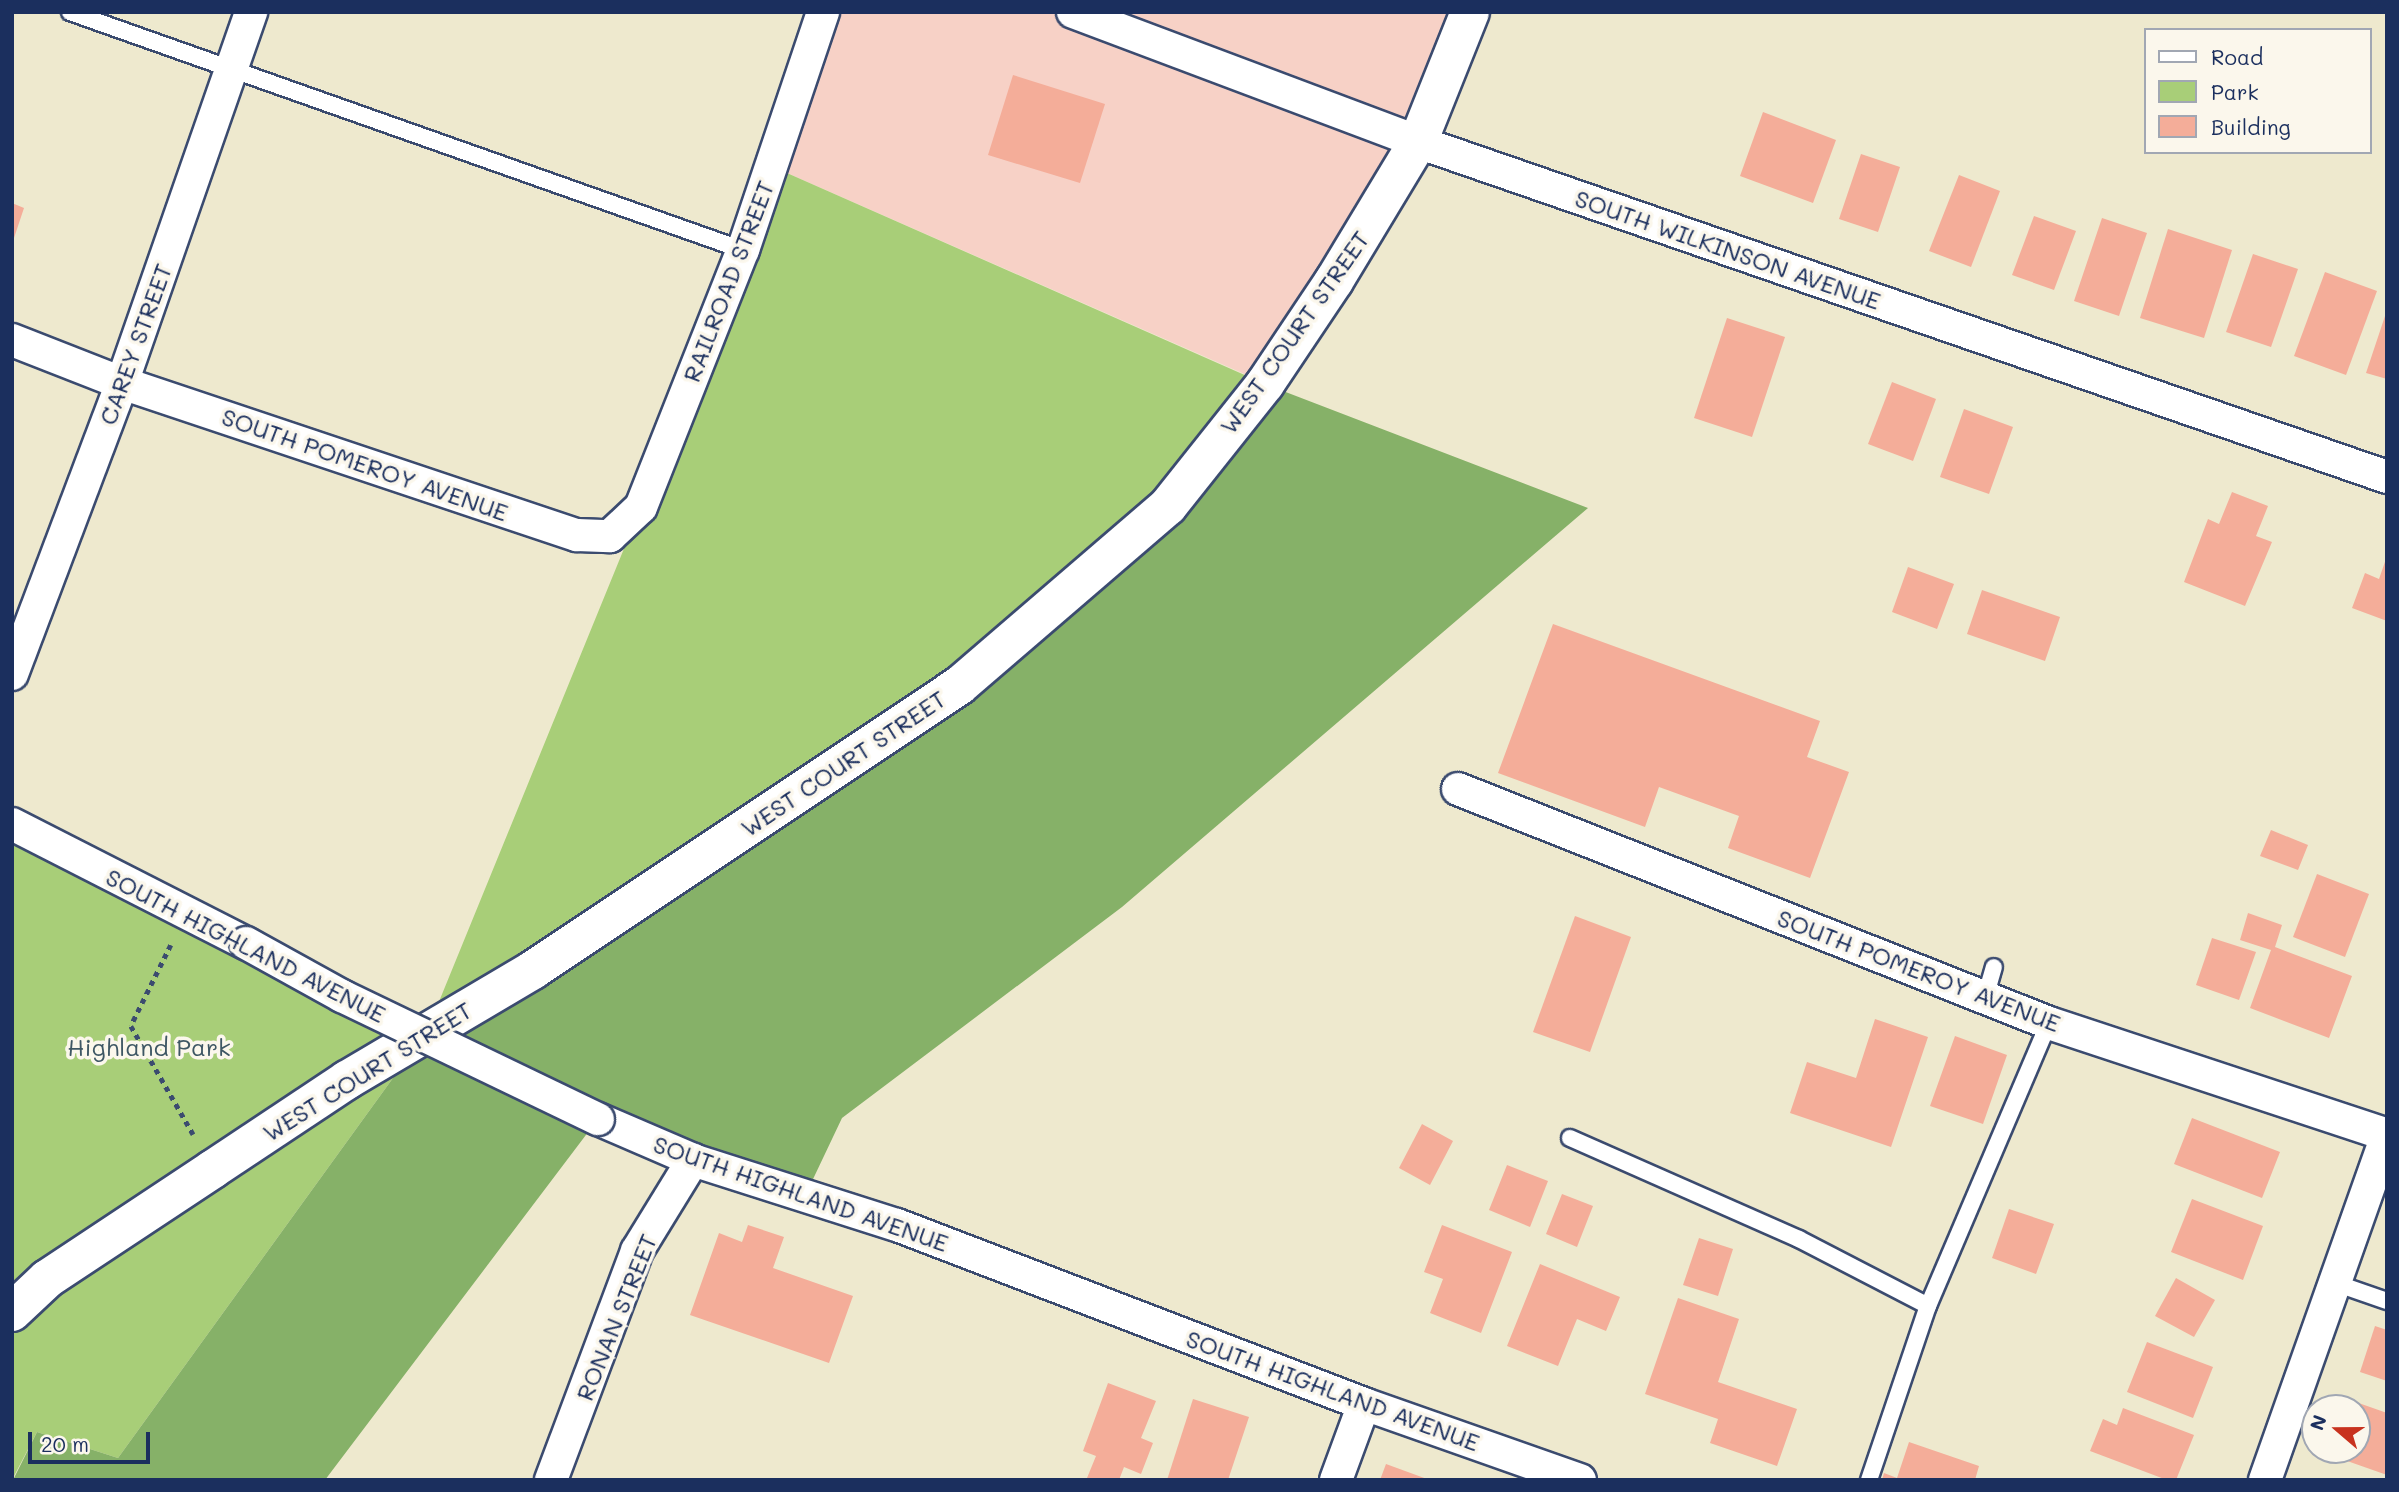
<!DOCTYPE html>
<style>
body{margin:0}
#map{position:relative;width:2399px;height:1492px;overflow:hidden;background:#eee9ce;font-family:Mali,sans-serif}
div>[style]{position:absolute}
.built>*{inset:0;background:#f7d1c6}
.green>*{inset:0;background:#a8ce78}
.forest>*{inset:0;background:#86b168}
.building>*{inset:0;background:#f4ad99}
.path>*{height:4.5px;margin-top:-2.25px;transform-origin:0;background:repeating-linear-gradient(90deg,#3b4b6f 0 5px,transparent 0 10px)}
.roads{filter:drop-shadow(2px 0 #3b4b6f) drop-shadow(-2px 0 #3b4b6f) drop-shadow(0 2px #3b4b6f) drop-shadow(0 -2px #3b4b6f)}
.lane>*{height:16px;margin:-8px;padding:0 8px;transform-origin:8px;border-radius:8px;background:#fff}
.street>*{height:32px;margin:-16px;padding:0 16px;transform-origin:16px;border-radius:16px;background:#fff}
.secondary>*{height:38px;margin:-19px;padding:0 19px;transform-origin:19px;border-radius:19px;background:#fff}
.bridges{filter:drop-shadow(2px 0 #3b4b6f) drop-shadow(-2px 0 #3b4b6f) drop-shadow(0 2px #3b4b6f) drop-shadow(0 -2px #3b4b6f)}
.street-bridge>*{height:32px;margin:-16px;padding:0 16px;transform-origin:16px;border-radius:16px;background:#fff}
span{translate:-50% -50%;white-space:nowrap;text-align:center;line-height:1.15;-webkit-text-stroke:7px #fbf7ec;paint-order:stroke}
.street-label{font-size:24px;color:#1b2f5e}
.park-label{font-size:24px;color:#3e5764}
.frame{position:absolute;inset:0;border:14px solid #1b2f5e;pointer-events:none}
.legend{position:absolute;left:2144px;top:28px;width:228px;height:126px;box-sizing:border-box;background:#fbf7ec;border:2px solid #a1a7b3;margin:0;padding:9px 12px;list-style:none;font-size:21px;color:#1b2f5e}
.legend li{display:flex;align-items:center;gap:14px;height:35px}
.legend b{width:35px;border:2px solid #a1a7b3}
.north{position:absolute;left:2301px;top:1394px;width:70px;height:70px;box-sizing:border-box;background:#fbf7ec;border:2px solid #a1a7b3;border-radius:50%;rotate:290deg;font-size:19px;font-weight:700;line-height:28px;text-align:center;color:#1b2f5e}
.north::after{content:'';display:block;margin:auto;width:24px;height:32px;background:#c8321e;clip-path:polygon(50% 0,100% 100%,50% 72%,0 100%)}
.scale{position:absolute;left:28px;top:1432px;width:122px;height:32px;box-sizing:border-box;border:4px solid #1b2f5e;border-top:0;padding-left:9px;font-size:21px;line-height:24px;white-space:nowrap;color:#1b2f5e;-webkit-text-stroke:5px #fbf7ec;paint-order:stroke}
</style>
<div id="map">
<div class="built">
<div style="clip-path:polygon(823px 12px,1470px 12px,1265px 383px,771px 166px)"></div>
</div>
<div class="green">
<div style="clip-path:polygon(771px 166px,1265px 384px,960px 685px,427px 1031px,118px 1458px,37px 1432px,12px 1480px,12px 824px,427px 1031px,641px 507px)"></div>
</div>
<div class="forest">
<div style="clip-path:polygon(1265px 384px,1588px 508px,1122px 907px,842px 1118px,805px 1196px,598px 1119px,325px 1480px,13px 1480px,37px 1432px,118px 1458px,427px 1031px,960px 685px)"></div>
</div>
<div class="building">
<div style="clip-path:polygon(1013px 75px,1105px 104px,1080px 183px,988px 155px)"></div>
<div style="clip-path:polygon(1763px 112px,1836px 140px,1813px 203px,1740px 176px)"></div>
<div style="clip-path:polygon(1861px 154px,1900px 167px,1878px 232px,1839px 219px)"></div>
<div style="clip-path:polygon(1959px 175px,2000px 191px,1971px 267px,1929px 251px)"></div>
<div style="clip-path:polygon(12px 203px,24px 208px,13px 241px,12px 241px)"></div>
<div style="clip-path:polygon(2034px 216px,2076px 231px,2054px 290px,2012px 275px)"></div>
<div style="clip-path:polygon(2102px 218px,2147px 233px,2119px 316px,2074px 301px)"></div>
<div style="clip-path:polygon(2168px 229px,2232px 250px,2204px 338px,2140px 318px)"></div>
<div style="clip-path:polygon(2253px 254px,2298px 269px,2271px 347px,2226px 332px)"></div>
<div style="clip-path:polygon(2325px 272px,2377px 291px,2346px 375px,2294px 356px)"></div>
<div style="clip-path:polygon(2386px 313px,2387px 313px,2387px 379px,2366px 373px)"></div>
<div style="clip-path:polygon(1727px 318px,1785px 337px,1752px 437px,1694px 418px)"></div>
<div style="clip-path:polygon(1892px 382px,1936px 399px,1913px 461px,1868px 444px)"></div>
<div style="clip-path:polygon(1964px 409px,2013px 427px,1989px 494px,1940px 477px)"></div>
<div style="clip-path:polygon(2232px 492px,2268px 506px,2256px 536px,2272px 542px,2245px 606px,2184px 582px,2208px 519px,2219px 524px)"></div>
<div style="clip-path:polygon(2387px 556px,2387px 621px,2352px 608px,2365px 573px,2379px 579px)"></div>
<div style="clip-path:polygon(1908px 567px,1954px 584px,1937px 629px,1892px 612px)"></div>
<div style="clip-path:polygon(1982px 590px,2060px 617px,2045px 661px,1967px 634px)"></div>
<div style="clip-path:polygon(1553px 624px,1820px 721px,1807px 757px,1849px 772px,1810px 878px,1728px 848px,1739px 816px,1659px 787px,1645px 827px,1498px 773px)"></div>
<div style="clip-path:polygon(2271px 830px,2308px 845px,2298px 870px,2260px 856px)"></div>
<div style="clip-path:polygon(2317px 874px,2369px 894px,2345px 957px,2293px 937px)"></div>
<div style="clip-path:polygon(2248px 913px,2282px 925px,2275px 947px,2352px 976px,2329px 1038px,2250px 1008px,2271px 950px,2240px 940px)"></div>
<div style="clip-path:polygon(1575px 916px,1631px 937px,1590px 1052px,1533px 1032px)"></div>
<div style="clip-path:polygon(2212px 938px,2256px 952px,2239px 1000px,2196px 985px)"></div>
<div style="clip-path:polygon(1875px 1019px,1928px 1037px,1891px 1147px,1790px 1113px,1807px 1062px,1856px 1078px)"></div>
<div style="clip-path:polygon(1955px 1036px,2007px 1055px,1983px 1124px,1930px 1106px)"></div>
<div style="clip-path:polygon(2192px 1118px,2280px 1152px,2262px 1198px,2174px 1164px)"></div>
<div style="clip-path:polygon(1422px 1124px,1453px 1141px,1430px 1185px,1399px 1168px)"></div>
<div style="clip-path:polygon(1507px 1165px,1548px 1181px,1530px 1227px,1489px 1210px)"></div>
<div style="clip-path:polygon(1562px 1194px,1593px 1206px,1577px 1247px,1546px 1234px)"></div>
<div style="clip-path:polygon(2192px 1199px,2263px 1226px,2243px 1280px,2171px 1252px)"></div>
<div style="clip-path:polygon(2009px 1209px,2054px 1224px,2036px 1274px,1992px 1258px)"></div>
<div style="clip-path:polygon(748px 1225px,784px 1237px,773px 1268px,853px 1296px,829px 1363px,690px 1315px,719px 1233px,742px 1242px)"></div>
<div style="clip-path:polygon(1442px 1225px,1512px 1252px,1481px 1333px,1430px 1313px,1443px 1279px,1424px 1272px)"></div>
<div style="clip-path:polygon(1699px 1238px,1733px 1249px,1718px 1296px,1683px 1285px)"></div>
<div style="clip-path:polygon(1540px 1264px,1620px 1297px,1606px 1331px,1577px 1319px,1558px 1366px,1507px 1346px)"></div>
<div style="clip-path:polygon(2176px 1278px,2215px 1300px,2194px 1337px,2155px 1316px)"></div>
<div style="clip-path:polygon(1678px 1298px,1739px 1319px,1718px 1382px,1797px 1409px,1777px 1466px,1710px 1443px,1718px 1419px,1645px 1394px)"></div>
<div style="clip-path:polygon(2375px 1326px,2387px 1330px,2387px 1381px,2360px 1372px)"></div>
<div style="clip-path:polygon(2147px 1342px,2213px 1367px,2193px 1418px,2127px 1392px)"></div>
<div style="clip-path:polygon(1108px 1383px,1156px 1401px,1141px 1438px,1153px 1443px,1141px 1474px,1124px 1467px,1119px 1480px,1091px 1480px,1087px 1478px,1096px 1456px,1083px 1451px)"></div>
<div style="clip-path:polygon(1193px 1399px,1249px 1417px,1228px 1480px,1167px 1480px)"></div>
<div style="clip-path:polygon(2353px 1401px,2387px 1413px,2387px 1475px,2333px 1456px,2335px 1450px,2357px 1450px,2357px 1408px,2350px 1408px)"></div>
<div style="clip-path:polygon(2123px 1408px,2194px 1435px,2176px 1480px,2167px 1480px,2090px 1451px,2103px 1419px,2117px 1425px)"></div>
<div style="clip-path:polygon(1909px 1442px,1979px 1466px,1975px 1480px,1882px 1480px,1884px 1473px,1897px 1478px)"></div>
<div style="clip-path:polygon(1386px 1464px,1427px 1479px,1427px 1480px,1380px 1480px)"></div>
</div>
<div class="path">
<div style="left:171px;top:945px;width:90px;rotate:116.3deg"></div>
<div style="left:131px;top:1026px;width:125px;rotate:60.1deg"></div>
</div>
<div class="roads">
<div class="lane">
<div style="left:70px;top:12px;width:714px;rotate:19.48deg"></div>
<div style="left:1985px;top:998px;width:32px;rotate:-74deg"></div>
<div style="left:1570px;top:1138px;width:250px;rotate:23.8deg"></div>
<div style="left:1799px;top:1239px;width:145px;rotate:27.4deg"></div>
<div style="left:2335px;top:1283px;width:55px;rotate:19.1deg"></div>
<div style="left:1869px;top:1480px;width:184px;rotate:-71.3deg"></div>
<div style="left:1928px;top:1306px;width:308px;rotate:-66.9deg"></div>
</div>
<div class="street">
<div style="left:1073px;top:12px;width:369px;rotate:20.6deg"></div>
<div style="left:1418px;top:142px;width:1025px;rotate:19.07deg"></div>
<div style="left:12px;top:340px;width:118px;rotate:21.4deg"></div>
<div style="left:122px;top:383px;width:480px;rotate:18.5deg"></div>
<div style="left:577px;top:535px;width:33px;rotate:2deg"></div>
<div style="left:610px;top:536px;width:42px;rotate:-43.1deg"></div>
<div style="left:641px;top:507px;width:277px;rotate:-68.4deg"></div>
<div style="left:743px;top:250px;width:251px;rotate:-71.4deg"></div>
<div style="left:12px;top:674px;width:311px;rotate:-69.3deg"></div>
<div style="left:122px;top:383px;width:393px;rotate:-70.8deg"></div>
<div style="left:1458px;top:789px;width:636px;rotate:21.6deg"></div>
<div style="left:2049px;top:1023px;width:356px;rotate:18.3deg"></div>
<div style="left:12px;top:824px;width:263px;rotate:27deg"></div>
<div style="left:598px;top:1119px;width:103px;rotate:23.3deg"></div>
<div style="left:693px;top:1160px;width:214px;rotate:17.7deg"></div>
<div style="left:897px;top:1225px;width:500px;rotate:20.97deg"></div>
<div style="left:1364px;top:1404px;width:229px;rotate:19.4deg"></div>
<div style="left:551px;top:1480px;width:245px;rotate:-69.4deg"></div>
<div style="left:637px;top:1251px;width:107px;rotate:-58.4deg"></div>
<div style="left:1336px;top:1480px;width:81px;rotate:-69.8deg"></div>
<div style="left:2265px;top:1480px;width:365px;rotate:-70.5deg"></div>
</div>
<div class="secondary">
<div style="left:12px;top:1312px;width:48px;rotate:-43.3deg"></div>
<div style="left:47px;top:1279px;width:199px;rotate:-33.5deg"></div>
<div style="left:213px;top:1169px;width:161px;rotate:-33.6deg"></div>
<div style="left:347px;top:1080px;width:216px;rotate:-30.6deg"></div>
<div style="left:533px;top:970px;width:513px;rotate:-33.72deg"></div>
<div style="left:960px;top:685px;width:274px;rotate:-40.7deg"></div>
<div style="left:1168px;top:506px;width:156px;rotate:-51.5deg"></div>
<div style="left:1265px;top:384px;width:124px;rotate:-56.2deg"></div>
<div style="left:1334px;top:281px;width:162px;rotate:-58.9deg"></div>
<div style="left:1418px;top:142px;width:140px;rotate:-68.2deg"></div>
</div>
</div>
<div class="bridges">
<div class="street-bridge">
<div style="left:246px;top:943px;width:110px;rotate:28.9deg"></div>
<div style="left:342px;top:996px;width:284px;rotate:25.7deg"></div>
</div>
</div>
<div class="street-label">
<span style="left:1728px;top:249px;rotate:19deg">SOUTH WILKINSON AVENUE</span>
<span style="left:728px;top:281px;rotate:-69deg">RAILROAD STREET</span>
<span style="left:1294px;top:332px;rotate:-55deg">WEST COURT STREET</span>
<span style="left:135px;top:344px;rotate:-70deg">CAREY STREET</span>
<span style="left:365px;top:464px;rotate:19deg">SOUTH POMEROY AVENUE</span>
<span style="left:843px;top:763px;rotate:-34deg">WEST COURT STREET</span>
<span style="left:246px;top:945px;rotate:27deg">SOUTH HIGHLAND AVENUE</span>
<span style="left:1919px;top:970px;rotate:21deg">SOUTH POMEROY AVENUE</span>
<span style="left:367px;top:1071px;rotate:-32deg">WEST COURT STREET</span>
<span style="left:801px;top:1193px;rotate:19deg">SOUTH HIGHLAND AVENUE</span>
<span style="left:616px;top:1317px;rotate:-68deg">RONAN STREET</span>
<span style="left:1333px;top:1390px;rotate:20deg">SOUTH HIGHLAND AVENUE</span>
</div>
<div class="park-label">
<span style="left:149px;top:1047px">Highland Park</span>
</div>
<div class="frame"></div>
<ul class="legend">
<li><b style="height:9px;background:#fff"></b>Road</li>
<li><b style="height:19px;background:#a8ce78"></b>Park</li>
<li><b style="height:19px;background:#f4ad99"></b>Building</li>
</ul>
<div class="north">N</div>
<div class="scale">20 m</div>
</div>
